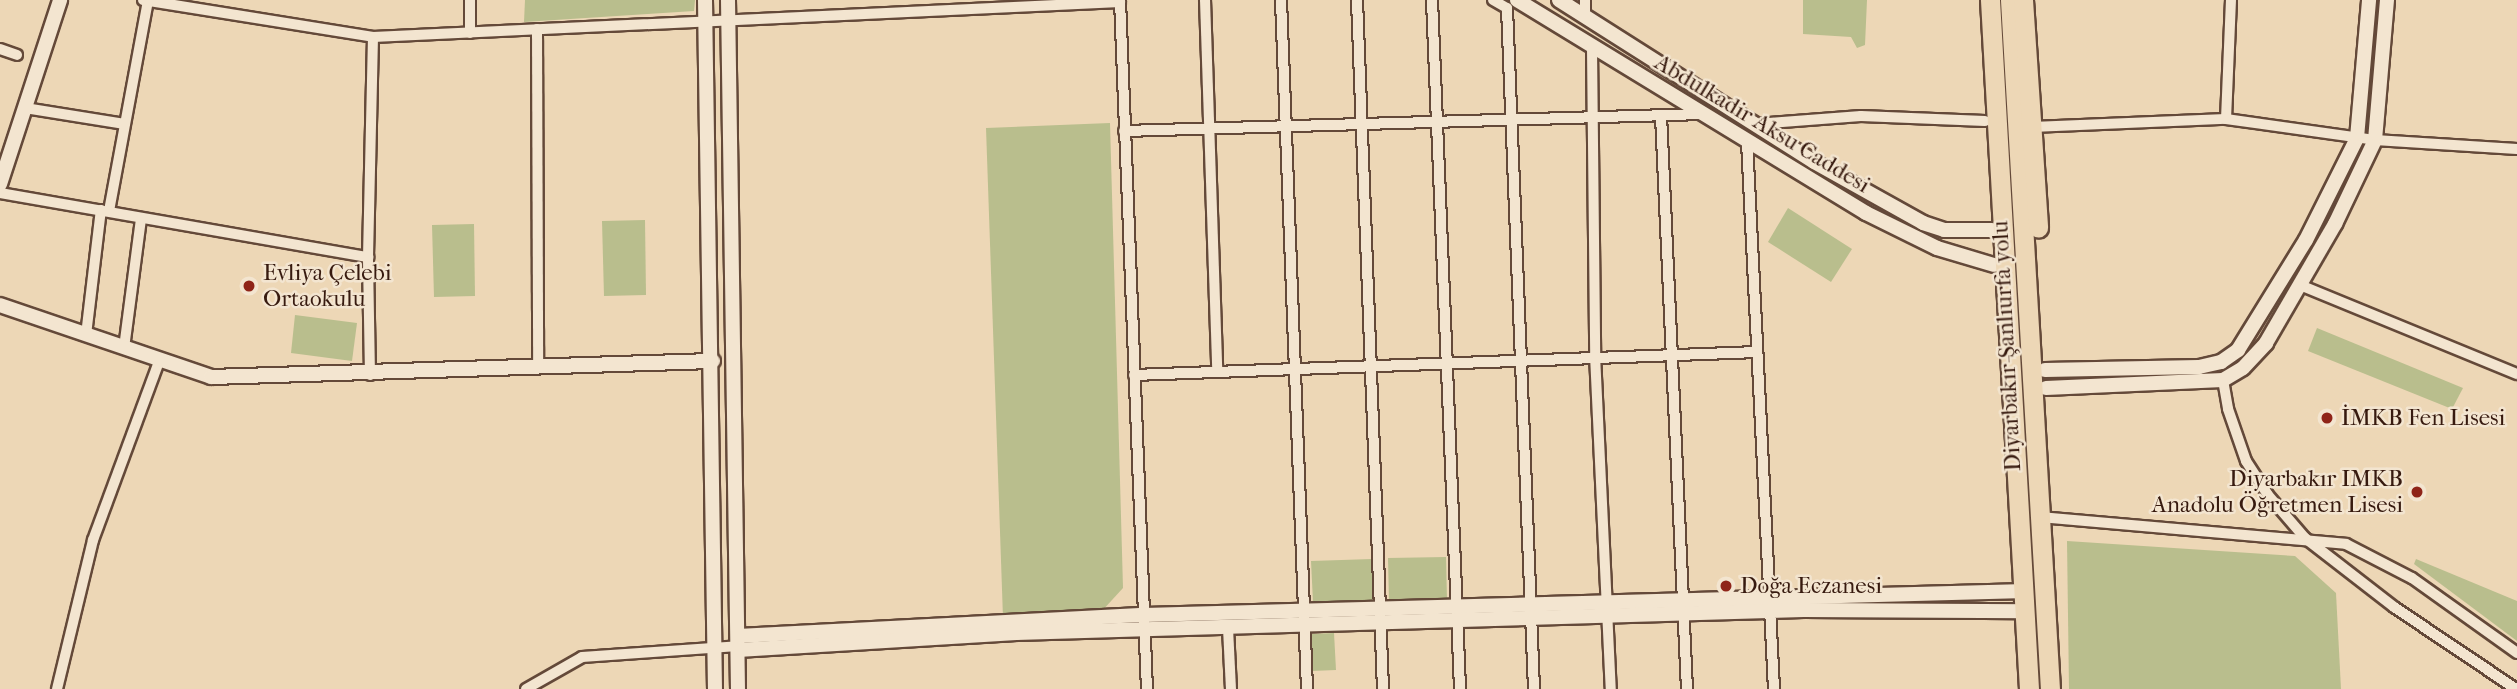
<!DOCTYPE html>
<meta charset="utf-8">
<style>
body{margin:0}
#map{position:relative;width:2517px;height:689px;overflow:hidden;background:#edd7b6;font-family:"IM FELL French Canon",serif}
div>[style]{position:absolute}
.green>*{inset:0;background:#b9be8d}
.roads{filter:drop-shadow(2px 0 #644939) drop-shadow(-2px 0 #644939) drop-shadow(0 2px #644939) drop-shadow(0 -2px #644939)}
.street>*{height:10px;margin:-5px;padding:0 5px;transform-origin:5px;border-radius:5px;background:#f3e5d0}
.secondary>*{height:14px;margin:-7px;padding:0 7px;transform-origin:7px;border-radius:7px;background:#f3e5d0}
.highway>*{height:19px;margin:-9.5px;padding:0 9.5px;transform-origin:9.5px;border-radius:9.5px;background:#edd7b6}
.dots>*{width:19px;height:19px;translate:-50% -50%;box-sizing:border-box;border:4px solid #f3e5d0;border-radius:50%}
span{translate:-50% -50%;white-space:nowrap;text-align:center;line-height:1.15;-webkit-text-stroke:5px #f3e5d0;paint-order:stroke}
.street-label{font-size:23px;color:#371a0f}
.poi-label{font-size:23px;color:#371a0f}
.left{translate:0 -50%;text-align:left}
.right{translate:-100% -50%;text-align:right}
</style>
<div id="map">
<div class="green">
<div style="clip-path:polygon(525px 0,695px 0,694px 11px,524px 22px)"></div>
<div style="clip-path:polygon(1803px 0,1867px 0,1865px 45px,1857px 48px,1851px 37px,1803px 34px)"></div>
<div style="clip-path:polygon(1110px 123px,1123px 588px,1101px 612px,1003px 618px,986px 128px)"></div>
<div style="clip-path:polygon(1788px 208px,1852px 249px,1831px 282px,1768px 242px)"></div>
<div style="clip-path:polygon(645px 220px,646px 295px,604px 296px,602px 221px)"></div>
<div style="clip-path:polygon(474px 224px,475px 296px,434px 297px,432px 225px)"></div>
<div style="clip-path:polygon(295px 315px,357px 323px,352px 361px,291px 353px)"></div>
<div style="clip-path:polygon(2317px 328px,2463px 388px,2452px 409px,2308px 351px)"></div>
<div style="clip-path:polygon(2067px 541px,2295px 556px,2336px 593px,2341px 689px,2069px 689px)"></div>
<div style="clip-path:polygon(1446px 557px,1447px 600px,1389px 602px,1388px 558px)"></div>
<div style="clip-path:polygon(1372px 559px,1373px 601px,1313px 602px,1311px 561px)"></div>
<div style="clip-path:polygon(2416px 559px,2517px 601px,2517px 641px,2414px 564px)"></div>
<div style="clip-path:polygon(1334px 633px,1336px 670px,1312px 671px,1310px 634px)"></div>
</div>
<div class="roads">
<div class="street">
<div style="left:143px;top:0;width:233px;rotate:9.1deg"></div>
<div style="left:373px;top:37px;width:748px;rotate:-2.68deg"></div>
<div style="left:470px;top:0;width:33px;rotate:90deg"></div>
<div style="left:1120px;top:0;width:690px;rotate:87.76deg"></div>
<div style="left:1205px;top:0;width:370px;rotate:88.1deg"></div>
<div style="left:1281px;top:0;width:689px;rotate:87.84deg"></div>
<div style="left:1357px;top:0;width:689px;rotate:87.84deg"></div>
<div style="left:1432px;top:0;width:690px;rotate:87.67deg"></div>
<div style="left:1493px;top:0;width:16px;rotate:30deg"></div>
<div style="left:1507px;top:8px;width:682px;rotate:87.73deg"></div>
<div style="left:1585px;top:0;width:16px;rotate:90deg"></div>
<div style="left:537px;top:29px;width:338px;rotate:89.8deg"></div>
<div style="left:1592px;top:48px;width:307px;rotate:89.4deg"></div>
<div style="left:1595px;top:355px;width:334px;rotate:87.3deg"></div>
<div style="left:0;top:49px;width:18px;rotate:19deg"></div>
<div style="left:25px;top:108px;width:101px;rotate:9.1deg"></div>
<div style="left:1661px;top:115px;width:575px;rotate:87.41deg"></div>
<div style="left:2226px;top:119px;width:119px;rotate:-87.6deg"></div>
<div style="left:1756px;top:124px;width:105px;rotate:-4.4deg"></div>
<div style="left:1861px;top:116px;width:124px;rotate:2.3deg"></div>
<div style="left:2032px;top:127px;width:194px;rotate:-2.4deg"></div>
<div style="left:2226px;top:119px;width:150px;rotate:8deg"></div>
<div style="left:2375px;top:140px;width:142px;rotate:3.6deg"></div>
<div style="left:1124px;top:131px;width:581px;rotate:-1.68deg"></div>
<div style="left:1747px;top:141px;width:549px;rotate:87.18deg"></div>
<div style="left:0;top:193px;width:374px;rotate:9.9deg"></div>
<div style="left:109px;top:211px;width:215px;rotate:-79.5deg"></div>
<div style="left:2300px;top:285px;width:235px;rotate:22.3deg"></div>
<div style="left:86px;top:335px;width:126px;rotate:-83.2deg"></div>
<div style="left:124px;top:348px;width:130px;rotate:-82.5deg"></div>
<div style="left:370px;top:375px;width:118px;rotate:-91deg"></div>
<div style="left:368px;top:257px;width:220px;rotate:-88.7deg"></div>
<div style="left:1134px;top:375px;width:623px;rotate:-2.11deg"></div>
<div style="left:2223px;top:380px;width:29px;rotate:80deg"></div>
<div style="left:2228px;top:409px;width:55px;rotate:70.9deg"></div>
<div style="left:2246px;top:461px;width:40px;rotate:57.1deg"></div>
<div style="left:2268px;top:495px;width:57px;rotate:49.3deg"></div>
<div style="left:2305px;top:538px;width:113px;rotate:37.8deg"></div>
<div style="left:2394px;top:607px;width:147px;rotate:33.9deg"></div>
<div style="left:2039px;top:517px;width:308px;rotate:5deg"></div>
<div style="left:2346px;top:544px;width:74px;rotate:27.3deg"></div>
<div style="left:2412px;top:578px;width:129px;rotate:35.5deg"></div>
<div style="left:1228px;top:628px;width:61px;rotate:87.2deg"></div>
<div style="left:57px;top:689px;width:153px;rotate:-76.4deg"></div>
<div style="left:93px;top:540px;width:190px;rotate:-69.7deg"></div>
<div style="left:526px;top:689px;width:64px;rotate:-29.7deg"></div>
<div style="left:582px;top:657px;width:156px;rotate:-4deg"></div>
</div>
<div class="secondary">
<div style="left:705px;top:0;width:689px;rotate:89.17deg"></div>
<div style="left:728px;top:0;width:689px;rotate:89.17deg"></div>
<div style="left:1517px;top:0;width:409px;rotate:31.4deg"></div>
<div style="left:1866px;top:213px;width:79px;rotate:26.2deg"></div>
<div style="left:1937px;top:248px;width:59px;rotate:16.6deg"></div>
<div style="left:1559px;top:0;width:302px;rotate:32.4deg"></div>
<div style="left:1814px;top:162px;width:125px;rotate:29.2deg"></div>
<div style="left:1923px;top:223px;width:22px;rotate:18deg"></div>
<div style="left:1944px;top:230px;width:48px"></div>
<div style="left:0;top:184px;width:194px;rotate:-71.9deg"></div>
<div style="left:0;top:305px;width:223px;rotate:18.8deg"></div>
<div style="left:211px;top:377px;width:502px;rotate:-1.83deg"></div>
<div style="left:2045px;top:370px;width:154px;rotate:-1.1deg"></div>
<div style="left:2199px;top:367px;width:23px;rotate:-13deg"></div>
<div style="left:2221px;top:362px;width:21px;rotate:-35deg"></div>
<div style="left:2238px;top:350px;width:129px;rotate:-58.3deg"></div>
<div style="left:2306px;top:240px;width:114px;rotate:-63.4deg"></div>
<div style="left:2357px;top:138px;width:139px;rotate:-85deg"></div>
<div style="left:2046px;top:388px;width:177px;rotate:-2.6deg"></div>
<div style="left:2223px;top:380px;width:23px;rotate:-31deg"></div>
<div style="left:2243px;top:368px;width:34px;rotate:-47deg"></div>
<div style="left:2266px;top:343px;width:138px;rotate:-59.9deg"></div>
<div style="left:2335px;top:224px;width:93px;rotate:-64.5deg"></div>
<div style="left:2375px;top:140px;width:141px;rotate:-85.1deg"></div>
<div style="left:738px;top:636px;width:407px;rotate:-3deg"></div>
<div style="left:1144px;top:615px;width:882px;rotate:-1.56deg"></div>
<div style="left:738px;top:650px;width:279px;rotate:-3.5deg"></div>
<div style="left:1016px;top:633px;width:788px;rotate:-1.67deg"></div>
<div style="left:1804px;top:610px;width:223px;rotate:0.3deg"></div>
</div>
<div class="highway">
<div style="left:1990px;top:0;width:690px;rotate:86.76deg"></div>
<div style="left:2010px;top:0;width:690px;rotate:86.68deg"></div>
<div style="left:2023px;top:0;width:228px;rotate:86.2deg"></div>
</div>
</div>
<div class="dots">
<div style="left:249px;top:286px;background:#8f2418"></div>
<div style="left:2327px;top:418px;background:#8f2418"></div>
<div style="left:2417px;top:492px;background:#8f2418"></div>
<div style="left:1726px;top:586px;background:#8f2418"></div>
</div>
<div class="street-label">
<span style="left:1762px;top:124px;rotate:31deg">Abdulkadir Aksu Caddesi</span>
<span style="left:2007px;top:346px;rotate:-93deg">Diyarbakır-Şanlıurfa yolu</span>
</div>
<div class="poi-label">
<span class="left" style="left:263px;top:286px">Evliya Çelebi<br>Ortaokulu</span>
<span class="left" style="left:2341px;top:418px">İMKB Fen Lisesi</span>
<span class="right" style="left:2403px;top:492px">Diyarbakır IMKB<br>Anadolu Öğretmen Lisesi</span>
<span class="left" style="left:1740px;top:586px">Doğa Eczanesi</span>
</div>
</div>
